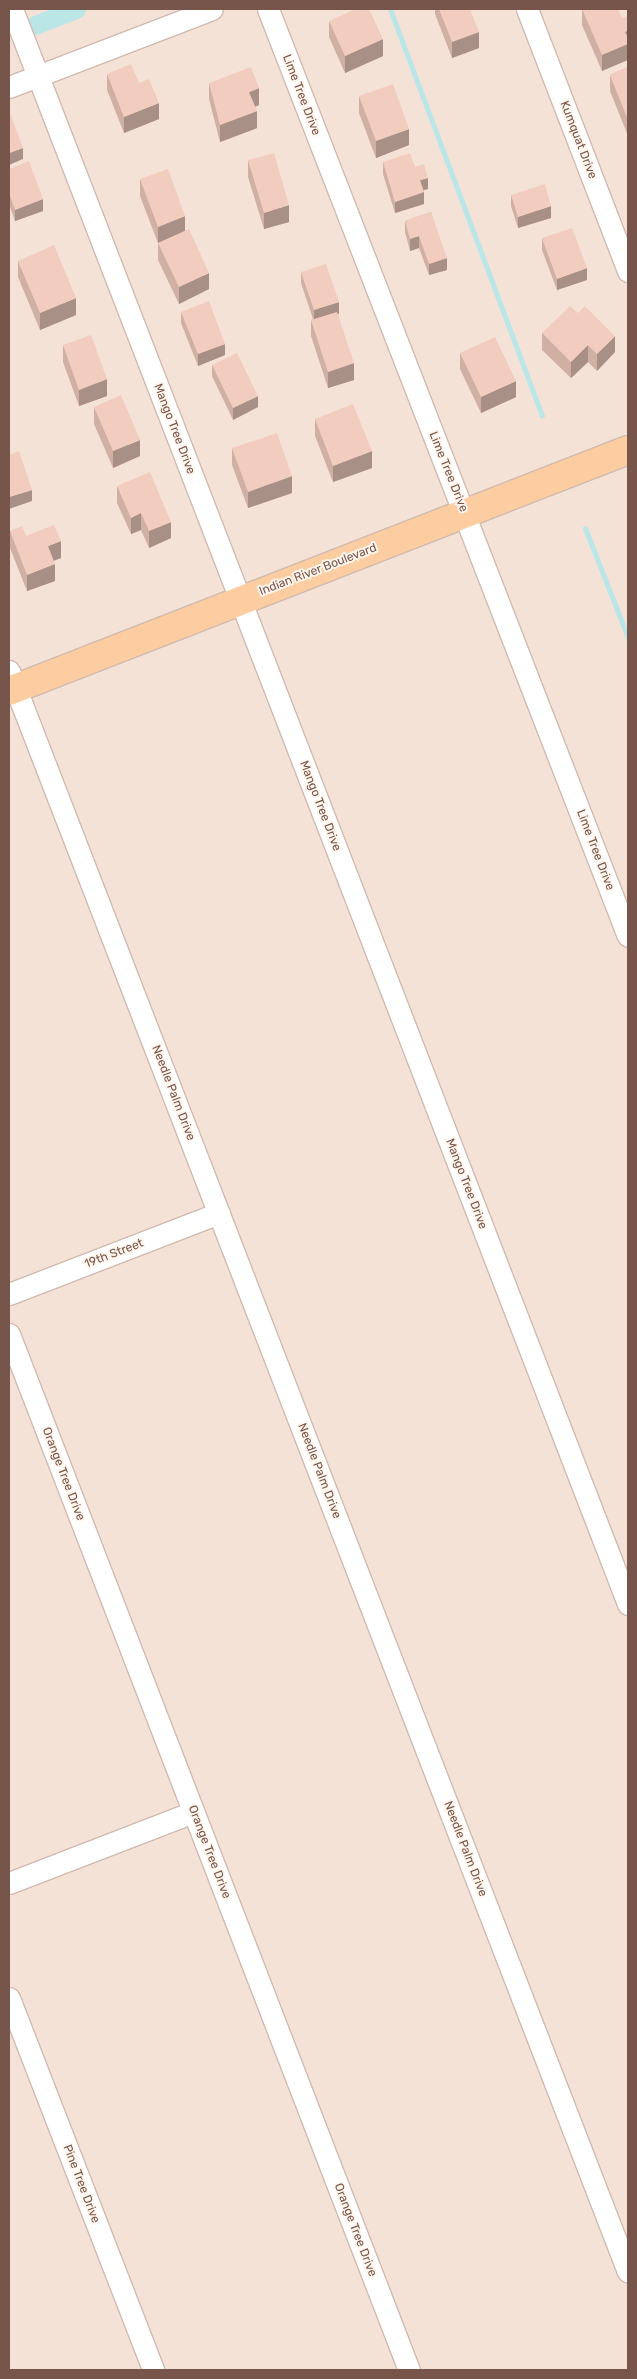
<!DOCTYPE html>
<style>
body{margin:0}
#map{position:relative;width:637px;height:2379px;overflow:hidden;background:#fcf2e7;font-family:Rubik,sans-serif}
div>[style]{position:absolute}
.residential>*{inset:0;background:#f4e2d6}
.stream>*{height:5px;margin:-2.5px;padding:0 2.5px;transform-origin:2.5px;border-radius:2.5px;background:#bbe6e7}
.canal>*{height:19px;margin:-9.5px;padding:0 9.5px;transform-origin:9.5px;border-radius:9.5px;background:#bbe6e7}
.roads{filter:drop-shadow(1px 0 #d1baaf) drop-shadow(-1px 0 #d1baaf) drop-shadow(0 1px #d1baaf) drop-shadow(0 -1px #d1baaf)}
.minor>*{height:21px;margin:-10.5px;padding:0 10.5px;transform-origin:10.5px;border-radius:10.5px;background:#fff}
.major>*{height:28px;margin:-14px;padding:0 14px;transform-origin:14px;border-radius:14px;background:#fbcda0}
.wall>*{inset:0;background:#d0b0a4}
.shaded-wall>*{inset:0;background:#a99086}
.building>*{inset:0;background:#f2cdbf}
span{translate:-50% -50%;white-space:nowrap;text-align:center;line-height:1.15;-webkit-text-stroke:4px #fff6ee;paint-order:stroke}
.street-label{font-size:12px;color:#77554b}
.frame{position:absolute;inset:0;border:10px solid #77554b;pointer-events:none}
</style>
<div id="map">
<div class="residential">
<div style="clip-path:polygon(9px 9px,628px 9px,628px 439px,9px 680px)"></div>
<div style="clip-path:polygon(628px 460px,628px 2370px,9px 2370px,9px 701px)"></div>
</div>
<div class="stream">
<div style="left:390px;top:9px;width:434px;rotate:69.5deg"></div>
<div style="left:585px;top:528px;width:118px;rotate:68.6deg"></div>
</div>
<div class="canal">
<div style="left:35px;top:25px;width:44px;rotate:-21.3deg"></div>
</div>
<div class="roads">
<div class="minor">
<div style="left:12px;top:9px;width:1710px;rotate:68.88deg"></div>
<div style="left:268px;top:9px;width:994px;rotate:68.78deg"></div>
<div style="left:527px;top:9px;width:281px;rotate:68.9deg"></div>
<div style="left:9px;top:87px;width:217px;rotate:-21deg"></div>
<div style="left:9px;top:671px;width:1716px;rotate:68.86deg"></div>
<div style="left:9px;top:1294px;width:225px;rotate:-21.1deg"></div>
<div style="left:9px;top:1334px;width:1111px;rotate:68.89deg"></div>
<div style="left:9px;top:1883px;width:197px;rotate:-21.1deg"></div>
<div style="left:9px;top:1998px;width:399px;rotate:68.8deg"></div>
</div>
<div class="major">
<div style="left:9px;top:691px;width:664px;rotate:-21.27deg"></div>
</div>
</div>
<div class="wall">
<div style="clip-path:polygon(435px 9px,470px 9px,479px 48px,452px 58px,435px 14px)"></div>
<div style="clip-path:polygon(582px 9px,618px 9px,602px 71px,582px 25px)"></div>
<div style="clip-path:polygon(329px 21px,383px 56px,345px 73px,329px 37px)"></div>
<div style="clip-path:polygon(628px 67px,628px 136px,610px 91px,610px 75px)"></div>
<div style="clip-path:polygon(107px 74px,139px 83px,159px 119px,124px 133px,107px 90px)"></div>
<div style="clip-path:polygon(209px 83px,259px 105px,255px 107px,257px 128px,220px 142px,209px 99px)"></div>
<div style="clip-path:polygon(359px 96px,409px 145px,376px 158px,359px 113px)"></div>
<div style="clip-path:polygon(248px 160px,289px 222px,264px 229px,248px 177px)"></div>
<div style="clip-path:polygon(383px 162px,428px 189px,424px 190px,424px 204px,395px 213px,383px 174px)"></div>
<div style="clip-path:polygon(9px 169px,43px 211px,15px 221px,9px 204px)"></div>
<div style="clip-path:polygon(140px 179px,185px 230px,209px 289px,179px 304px,158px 260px,158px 243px,140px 196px)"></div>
<div style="clip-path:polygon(511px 195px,551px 218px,518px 228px,511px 206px)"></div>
<div style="clip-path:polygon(431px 212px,447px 270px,429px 275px,419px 248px,410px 251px,405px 232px,405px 221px)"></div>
<div style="clip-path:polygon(542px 238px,587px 280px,557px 290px,542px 250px)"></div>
<div style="clip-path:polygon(18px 261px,76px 315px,40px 330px,18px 277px)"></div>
<div style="clip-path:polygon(301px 272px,339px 314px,338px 314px,354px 380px,328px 388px,311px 336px,311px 320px,313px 319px,301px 283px)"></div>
<div style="clip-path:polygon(181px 312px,225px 355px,198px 366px,181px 323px)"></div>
<div style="clip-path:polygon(542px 333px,615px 352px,597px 371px,588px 362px,571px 378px,542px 350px)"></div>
<div style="clip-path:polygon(63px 345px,107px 396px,79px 406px,63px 362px)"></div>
<div style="clip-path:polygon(460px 353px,516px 397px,481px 413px,460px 369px)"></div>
<div style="clip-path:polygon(212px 365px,258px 407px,233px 420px,212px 376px)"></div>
<div style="clip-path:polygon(94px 407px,140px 456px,113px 468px,94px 424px)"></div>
<div style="clip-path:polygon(315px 419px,372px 468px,333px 482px,315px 436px)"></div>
<div style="clip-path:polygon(232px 448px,292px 493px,248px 508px,232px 465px)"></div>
<div style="clip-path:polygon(117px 486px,171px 538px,149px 548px,141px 530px,131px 534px,117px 503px)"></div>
<div style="clip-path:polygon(10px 531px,26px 536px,61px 558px,53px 561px,55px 581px,27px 591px,10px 548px)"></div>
</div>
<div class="shaded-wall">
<div style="clip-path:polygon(628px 30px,628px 60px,602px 71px,602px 55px,625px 32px)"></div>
<div style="clip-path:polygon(479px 32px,479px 48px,452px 58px,452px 42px)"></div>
<div style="clip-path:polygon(383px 39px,383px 56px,345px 73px,345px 56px)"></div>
<div style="clip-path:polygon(259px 88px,259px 105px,249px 109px,249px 92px)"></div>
<div style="clip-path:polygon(159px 103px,159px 119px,124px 133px,124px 117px)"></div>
<div style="clip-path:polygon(257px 111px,257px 128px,220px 142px,220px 125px)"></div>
<div style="clip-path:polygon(409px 129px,409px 145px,376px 158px,376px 141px)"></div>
<div style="clip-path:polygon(23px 148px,23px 159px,9px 165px,9px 153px)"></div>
<div style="clip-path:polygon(428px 178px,428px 189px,420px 191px,420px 180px)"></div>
<div style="clip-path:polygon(424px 192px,424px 204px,395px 213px,395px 202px)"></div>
<div style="clip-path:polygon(43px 199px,43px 211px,15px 221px,15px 210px)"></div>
<div style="clip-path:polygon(289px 205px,289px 222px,264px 229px,264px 213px)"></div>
<div style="clip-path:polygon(551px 206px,551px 218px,518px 228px,518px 217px)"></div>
<div style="clip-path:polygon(185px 216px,185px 233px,158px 243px,158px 227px)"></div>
<div style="clip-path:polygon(419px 236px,419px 248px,410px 251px,410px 239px)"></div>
<div style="clip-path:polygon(447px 258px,447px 270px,429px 275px,429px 264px)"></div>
<div style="clip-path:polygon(587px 268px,587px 280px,557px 290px,557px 279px)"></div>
<div style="clip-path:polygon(209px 273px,209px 289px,179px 304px,179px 287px)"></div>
<div style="clip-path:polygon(76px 298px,76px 315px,40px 330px,40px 313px)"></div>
<div style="clip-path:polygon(339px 302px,339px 314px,314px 322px,314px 310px)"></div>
<div style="clip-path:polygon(615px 336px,615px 352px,597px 371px,597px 354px)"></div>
<div style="clip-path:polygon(225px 344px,225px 355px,198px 366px,198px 354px)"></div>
<div style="clip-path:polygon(588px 345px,588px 362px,571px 378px,571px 362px)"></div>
<div style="clip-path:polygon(354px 363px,354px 380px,328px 388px,328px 372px)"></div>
<div style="clip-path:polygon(107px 379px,107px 396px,79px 406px,79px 390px)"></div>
<div style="clip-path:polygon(516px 381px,516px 397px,481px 413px,481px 397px)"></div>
<div style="clip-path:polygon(258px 396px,258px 407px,233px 420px,233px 408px)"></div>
<div style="clip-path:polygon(140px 440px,140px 456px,113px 468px,113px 451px)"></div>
<div style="clip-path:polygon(372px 451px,372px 468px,333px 482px,333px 466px)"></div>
<div style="clip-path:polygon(292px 476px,292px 493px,248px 508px,248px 492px)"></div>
<div style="clip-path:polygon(32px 490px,32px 501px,9px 509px,9px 497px)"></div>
<div style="clip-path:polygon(141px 513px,141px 530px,131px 534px,131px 518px)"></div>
<div style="clip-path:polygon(171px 522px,171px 538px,149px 548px,149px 531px)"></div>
<div style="clip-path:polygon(61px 541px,61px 558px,48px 563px,48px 546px)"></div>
<div style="clip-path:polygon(55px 564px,55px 581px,27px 591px,27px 575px)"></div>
</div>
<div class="building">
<div style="clip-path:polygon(356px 9px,369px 9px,383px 39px,345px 56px,329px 21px)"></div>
<div style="clip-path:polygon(439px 9px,470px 9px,479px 32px,452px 42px)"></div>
<div style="clip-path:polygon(582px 9px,618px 9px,622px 18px,628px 16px,628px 30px,625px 32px,628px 38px,628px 44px,602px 55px)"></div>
<div style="clip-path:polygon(131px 64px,139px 83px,149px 79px,159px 103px,124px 117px,107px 74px)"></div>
<div style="clip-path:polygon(251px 67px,259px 88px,249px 92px,257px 111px,220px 125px,209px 83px)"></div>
<div style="clip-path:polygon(628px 67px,628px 120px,610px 75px)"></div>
<div style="clip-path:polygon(393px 84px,409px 129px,376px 141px,359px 96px)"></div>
<div style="clip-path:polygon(9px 110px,23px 148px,9px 153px)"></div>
<div style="clip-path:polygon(274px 153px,289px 205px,264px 213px,248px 160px)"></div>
<div style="clip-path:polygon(410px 153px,415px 167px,424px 164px,428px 178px,420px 180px,424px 192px,395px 202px,383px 162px)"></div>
<div style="clip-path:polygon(29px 161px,43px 199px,15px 210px,9px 193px,9px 169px)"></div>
<div style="clip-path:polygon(168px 169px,185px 216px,158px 227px,140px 179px)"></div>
<div style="clip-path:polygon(545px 184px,551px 206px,518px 217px,511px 195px)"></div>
<div style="clip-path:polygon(431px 212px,447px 258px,429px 264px,419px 236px,410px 239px,405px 221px)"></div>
<div style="clip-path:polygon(572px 228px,587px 268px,557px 279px,542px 238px)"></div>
<div style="clip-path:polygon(189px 229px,209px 273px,179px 287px,158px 243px)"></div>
<div style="clip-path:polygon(54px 245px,76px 298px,40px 313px,18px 261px)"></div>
<div style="clip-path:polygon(326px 264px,339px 302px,314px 310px,301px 272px)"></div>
<div style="clip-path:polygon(209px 301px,225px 344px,198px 354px,181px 312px)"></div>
<div style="clip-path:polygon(570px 306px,578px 313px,585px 306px,615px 336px,597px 354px,588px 345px,571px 362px,542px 333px)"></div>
<div style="clip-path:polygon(337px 312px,354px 363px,328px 372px,311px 320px)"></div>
<div style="clip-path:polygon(91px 335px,107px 379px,79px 390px,63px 345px)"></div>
<div style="clip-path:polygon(495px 337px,516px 381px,481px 397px,460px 353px)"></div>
<div style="clip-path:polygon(237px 353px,258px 396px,233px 408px,212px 365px)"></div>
<div style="clip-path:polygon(121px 395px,140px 440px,113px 451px,94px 407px)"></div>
<div style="clip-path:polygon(353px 404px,372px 451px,333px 466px,315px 419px)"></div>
<div style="clip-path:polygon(277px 433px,292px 476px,248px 492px,232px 448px)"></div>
<div style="clip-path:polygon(19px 451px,32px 490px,9px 497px,9px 455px)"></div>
<div style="clip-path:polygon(150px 472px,171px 522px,149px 531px,141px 513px,131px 518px,117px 486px)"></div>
<div style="clip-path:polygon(54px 525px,61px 541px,48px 546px,55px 564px,27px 575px,10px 531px,22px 526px,26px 536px)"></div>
</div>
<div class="street-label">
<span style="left:301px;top:95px;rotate:69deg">Lime Tree Drive</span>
<span style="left:578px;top:140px;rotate:69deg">Kumquat Drive</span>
<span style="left:174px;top:429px;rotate:69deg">Mango Tree Drive</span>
<span style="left:448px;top:472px;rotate:68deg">Lime Tree Drive</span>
<span style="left:318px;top:570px;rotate:-21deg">Indian River Boulevard</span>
<span style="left:320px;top:806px;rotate:69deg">Mango Tree Drive</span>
<span style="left:595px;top:850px;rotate:69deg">Lime Tree Drive</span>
<span style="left:173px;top:1093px;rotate:69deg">Needle Palm Drive</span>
<span style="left:466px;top:1184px;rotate:69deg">Mango Tree Drive</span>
<span style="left:114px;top:1254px;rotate:-21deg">19th Street</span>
<span style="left:319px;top:1471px;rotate:69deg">Needle Palm Drive</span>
<span style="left:63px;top:1474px;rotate:69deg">Orange Tree Drive</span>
<span style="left:465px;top:1849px;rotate:69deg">Needle Palm Drive</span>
<span style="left:209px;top:1852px;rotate:69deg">Orange Tree Drive</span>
<span style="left:81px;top:2184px;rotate:69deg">Pine Tree Drive</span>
<span style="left:355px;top:2230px;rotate:69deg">Orange Tree Drive</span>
</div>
<div class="frame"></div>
</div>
